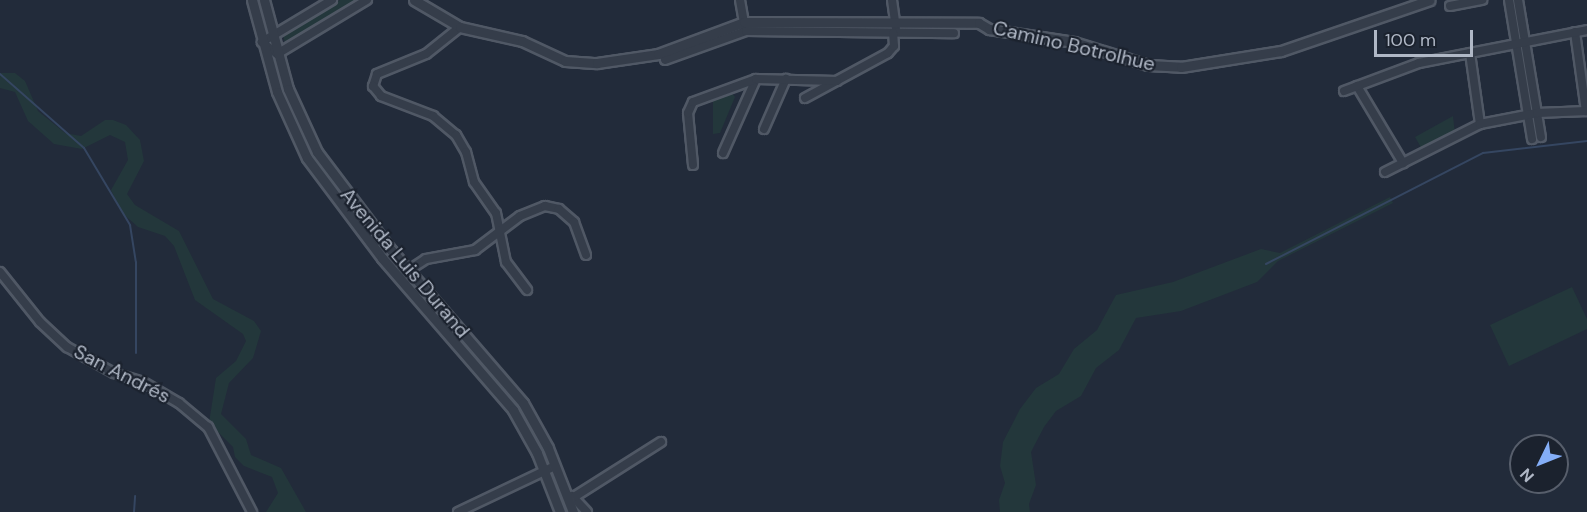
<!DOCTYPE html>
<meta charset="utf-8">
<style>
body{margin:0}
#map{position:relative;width:1587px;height:512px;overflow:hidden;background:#222b3a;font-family:"DM Sans",sans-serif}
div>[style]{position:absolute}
.green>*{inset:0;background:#23373b}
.stream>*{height:2px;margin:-1px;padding:0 1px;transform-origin:1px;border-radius:1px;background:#354661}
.roads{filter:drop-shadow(2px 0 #505865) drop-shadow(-2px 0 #505865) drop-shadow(0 2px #505865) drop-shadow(0 -2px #505865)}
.minor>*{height:8px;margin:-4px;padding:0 4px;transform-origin:4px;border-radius:4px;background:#353d4a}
.tertiary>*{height:9px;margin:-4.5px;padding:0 4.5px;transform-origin:4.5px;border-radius:4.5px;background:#353d4a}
span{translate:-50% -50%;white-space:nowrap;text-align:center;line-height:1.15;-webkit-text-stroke:4.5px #1b222e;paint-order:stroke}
.street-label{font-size:20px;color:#b0b8c6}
.north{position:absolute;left:1509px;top:434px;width:60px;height:60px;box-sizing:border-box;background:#1b222e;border:2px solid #575e6b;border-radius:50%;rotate:227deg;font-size:16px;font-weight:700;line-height:24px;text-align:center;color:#b0b8c6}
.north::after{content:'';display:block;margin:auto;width:21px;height:27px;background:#84aef7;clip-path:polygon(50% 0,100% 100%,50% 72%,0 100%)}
.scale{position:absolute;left:1374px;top:30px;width:99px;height:27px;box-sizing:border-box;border:3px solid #b0b8c6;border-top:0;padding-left:8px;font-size:18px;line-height:21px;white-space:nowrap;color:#b0b8c6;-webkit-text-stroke:4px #1b222e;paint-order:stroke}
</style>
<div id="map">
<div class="green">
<div style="clip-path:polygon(340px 0,358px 0,285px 43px,283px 35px)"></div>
<div style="clip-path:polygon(0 73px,15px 73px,25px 81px,38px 111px,65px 133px,81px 136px,105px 120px,113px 120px,126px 125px,140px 140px,144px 161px,127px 194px,135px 205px,179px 231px,213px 299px,254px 321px,261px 331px,253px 358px,229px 383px,221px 414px,246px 439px,251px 455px,281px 468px,306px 512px,266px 512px,278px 493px,272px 477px,244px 466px,235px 457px,233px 447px,209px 423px,216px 378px,236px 361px,246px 341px,243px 334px,195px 300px,174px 246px,165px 236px,138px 227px,121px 212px,111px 190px,128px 160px,125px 142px,110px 135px,82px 149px,54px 144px,28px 121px,15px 92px,0 88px)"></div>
<div style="clip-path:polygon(732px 93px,735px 97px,720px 133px,713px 134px,713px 101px)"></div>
<div style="clip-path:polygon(1453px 116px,1455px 134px,1423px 151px,1415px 137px)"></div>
<div style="clip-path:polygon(1390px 197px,1393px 203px,1278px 261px,1257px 282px,1181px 311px,1136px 318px,1119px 350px,1096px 368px,1081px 396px,1056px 411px,1044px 427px,1031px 452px,1036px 485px,1029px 504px,1030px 512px,1000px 512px,999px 500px,1005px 483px,1000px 466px,1003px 442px,1020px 409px,1036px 388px,1059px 374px,1074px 349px,1097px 330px,1116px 295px,1173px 282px,1261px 249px,1280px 253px)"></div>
<div style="clip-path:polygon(1572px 287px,1587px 319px,1587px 329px,1509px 366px,1490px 325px)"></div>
</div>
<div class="stream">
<div style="left:0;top:74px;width:112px;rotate:41.4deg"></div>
<div style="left:84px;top:148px;width:90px;rotate:59.1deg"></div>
<div style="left:130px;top:225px;width:37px;rotate:81deg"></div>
<div style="left:136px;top:262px;width:91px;rotate:90deg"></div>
<div style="left:1266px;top:264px;width:244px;rotate:-27.1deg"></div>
<div style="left:1483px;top:153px;width:105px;rotate:-6.6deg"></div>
<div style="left:134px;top:512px;width:16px;rotate:-86deg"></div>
</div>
<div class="roads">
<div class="minor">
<div style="left:332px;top:0;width:82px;rotate:149deg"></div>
<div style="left:262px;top:42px;width:19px;rotate:39deg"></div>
<div style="left:277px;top:54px;width:105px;rotate:-31deg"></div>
<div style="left:740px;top:0;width:28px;rotate:80deg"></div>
<div style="left:892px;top:0;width:28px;rotate:82deg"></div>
<div style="left:1509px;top:0;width:141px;rotate:80.6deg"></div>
<div style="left:1518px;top:0;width:139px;rotate:80.5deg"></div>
<div style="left:1450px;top:6px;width:33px;rotate:-11deg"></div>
<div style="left:460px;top:27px;width:43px;rotate:141.5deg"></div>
<div style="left:426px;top:54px;width:53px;rotate:157.8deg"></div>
<div style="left:377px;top:74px;width:13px;rotate:108deg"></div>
<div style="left:373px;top:86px;width:13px;rotate:51deg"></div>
<div style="left:381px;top:96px;width:56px;rotate:21deg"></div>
<div style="left:433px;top:116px;width:30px;rotate:40deg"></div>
<div style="left:456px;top:135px;width:20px;rotate:60deg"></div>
<div style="left:466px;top:152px;width:31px;rotate:75deg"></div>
<div style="left:474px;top:182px;width:38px;rotate:55deg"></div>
<div style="left:496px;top:213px;width:50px;rotate:78.5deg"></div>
<div style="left:506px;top:262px;width:35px;rotate:53deg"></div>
<div style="left:1575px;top:32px;width:80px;rotate:82.1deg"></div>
<div style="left:1470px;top:53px;width:72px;rotate:82deg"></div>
<div style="left:665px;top:60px;width:86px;rotate:-19.7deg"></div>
<div style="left:746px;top:31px;width:208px;rotate:0.6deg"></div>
<div style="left:1357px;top:86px;width:90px;rotate:59.1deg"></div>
<div style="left:1344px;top:91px;width:80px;rotate:-20.5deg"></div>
<div style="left:1419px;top:63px;width:171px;rotate:-11.1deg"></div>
<div style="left:805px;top:98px;width:94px;rotate:-28.5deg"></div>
<div style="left:888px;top:53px;width:9px;rotate:-49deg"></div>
<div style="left:894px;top:46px;width:13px;rotate:-94deg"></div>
<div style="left:764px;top:129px;width:55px;rotate:-66.3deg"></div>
<div style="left:723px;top:153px;width:81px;rotate:-66deg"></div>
<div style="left:693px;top:165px;width:52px;rotate:-95.5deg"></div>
<div style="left:688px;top:113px;width:12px;rotate:-66deg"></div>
<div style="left:693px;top:102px;width:67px;rotate:-20.1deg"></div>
<div style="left:756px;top:79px;width:81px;rotate:1.4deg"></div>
<div style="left:1385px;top:172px;width:106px;rotate:-26.8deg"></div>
<div style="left:1480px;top:124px;width:58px;rotate:-10.9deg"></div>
<div style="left:1537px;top:113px;width:50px;rotate:-2.3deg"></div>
<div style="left:409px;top:270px;width:20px;rotate:-33deg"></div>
<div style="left:426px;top:259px;width:50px;rotate:-10.4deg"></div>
<div style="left:475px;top:250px;width:56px;rotate:-37.1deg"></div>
<div style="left:520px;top:216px;width:27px;rotate:-22deg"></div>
<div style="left:545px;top:206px;width:14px;rotate:12deg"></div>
<div style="left:559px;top:209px;width:20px;rotate:41deg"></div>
<div style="left:574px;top:222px;width:35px;rotate:70deg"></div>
<div style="left:0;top:272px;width:64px;rotate:51.3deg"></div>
<div style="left:40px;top:322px;width:37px;rotate:43deg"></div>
<div style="left:67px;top:347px;width:54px;rotate:29deg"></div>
<div style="left:114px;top:373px;width:30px;rotate:17deg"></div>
<div style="left:143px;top:382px;width:42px;rotate:30.3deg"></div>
<div style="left:179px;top:403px;width:38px;rotate:40deg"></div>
<div style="left:208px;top:427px;width:96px;rotate:62.6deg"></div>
<div style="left:572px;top:496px;width:22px;rotate:47deg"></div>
<div style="left:574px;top:497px;width:103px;rotate:-32.3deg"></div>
<div style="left:458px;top:512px;width:107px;rotate:-25.4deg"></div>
</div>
<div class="tertiary">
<div style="left:252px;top:0;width:95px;rotate:74.8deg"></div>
<div style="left:277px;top:92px;width:72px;rotate:65.6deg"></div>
<div style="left:307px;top:158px;width:125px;rotate:53.1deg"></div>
<div style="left:382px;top:258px;width:201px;rotate:49.2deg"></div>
<div style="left:513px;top:410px;width:49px;rotate:60.8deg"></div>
<div style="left:537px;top:453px;width:63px;rotate:68.7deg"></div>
<div style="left:264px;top:0;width:92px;rotate:74.9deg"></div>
<div style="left:288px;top:89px;width:69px;rotate:65.3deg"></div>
<div style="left:317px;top:152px;width:123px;rotate:52.9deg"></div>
<div style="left:391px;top:250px;width:202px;rotate:49.2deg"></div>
<div style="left:523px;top:403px;width:51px;rotate:60.9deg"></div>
<div style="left:548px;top:448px;width:69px;rotate:68.7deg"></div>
<div style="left:414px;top:0;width:53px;rotate:30.4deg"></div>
<div style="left:460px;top:27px;width:64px;rotate:12.7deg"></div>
<div style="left:522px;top:41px;width:47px;rotate:24.9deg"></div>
<div style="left:565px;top:61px;width:32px;rotate:4deg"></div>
<div style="left:597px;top:63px;width:62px;rotate:-8.4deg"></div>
<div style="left:658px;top:54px;width:92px;rotate:-20.4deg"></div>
<div style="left:744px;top:22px;width:235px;rotate:0.2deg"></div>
<div style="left:979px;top:23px;width:12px;rotate:31deg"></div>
<div style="left:989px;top:29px;width:86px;rotate:8.7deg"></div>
<div style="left:1074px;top:42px;width:77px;rotate:17.3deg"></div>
<div style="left:1148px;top:65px;width:33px;rotate:3deg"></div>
<div style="left:1181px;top:67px;width:101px;rotate:-9.1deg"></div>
<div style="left:1281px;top:51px;width:157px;rotate:-18.9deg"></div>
</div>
</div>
<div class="street-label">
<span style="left:1074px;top:46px;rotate:13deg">Camino Botrolhue</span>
<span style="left:405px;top:263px;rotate:50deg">Avenida Luis Durand</span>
<span style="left:122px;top:374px;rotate:27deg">San Andrés</span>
</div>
<div class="north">N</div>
<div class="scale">100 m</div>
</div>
